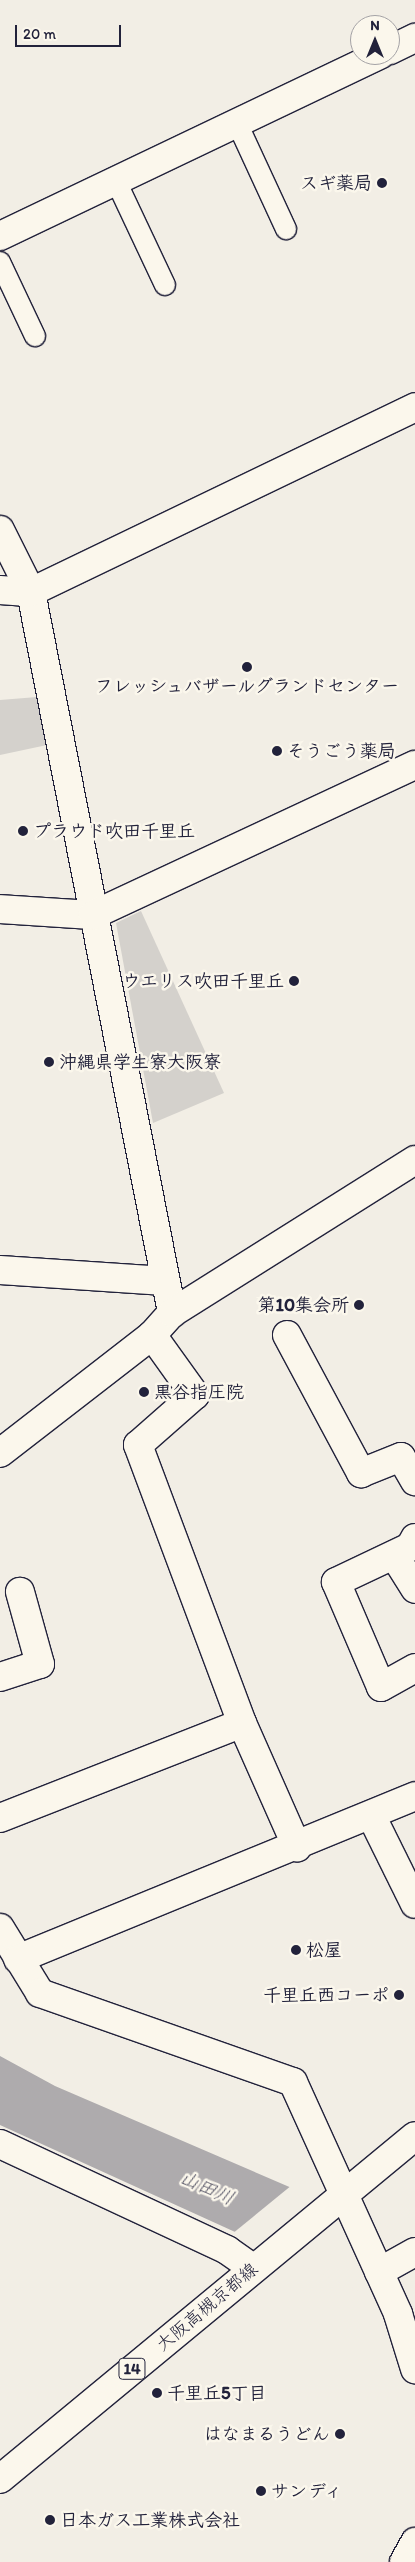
<!DOCTYPE html>
<meta charset="utf-8">
<style>
body{margin:0}
#map{position:relative;width:415px;height:2562px;overflow:hidden;background:#f2eee5;font-family:Itim,"Klee One",sans-serif}
div>[style]{position:absolute}
.green>*{inset:0;background:#d4d1cc}
.water>*{inset:0;background:#aeabad}
.pier>*{inset:0;background:#f2eee5}
.roads{filter:drop-shadow(1px 0 #22223b) drop-shadow(-1px 0 #22223b) drop-shadow(0 1px #22223b) drop-shadow(0 -1px #22223b)}
.lane>*{height:20px;margin:-10px;padding:0 10px;transform-origin:10px;border-radius:10px;background:#fbf7ec}
.street>*{height:28px;margin:-14px;padding:0 14px;transform-origin:14px;border-radius:14px;background:#fbf7ec}
.secondary>*{height:28px;margin:-14px;padding:0 14px;transform-origin:14px;border-radius:14px;background:#fbf7ec}
.primary>*{height:28px;margin:-14px;padding:0 14px;transform-origin:14px;border-radius:14px;background:#fbf7ec}
.dots>*{width:14px;height:14px;translate:-50% -50%;box-sizing:border-box;border:2px solid #fbf7ec;border-radius:50%}
span{translate:-50% -50%;white-space:nowrap;text-align:center;line-height:1.15;-webkit-text-stroke:5px #fbf7ec;paint-order:stroke}
.shield-label span{padding:1px 4px;background:#fbf7ec;border:1px solid;border-radius:4px;-webkit-text-stroke-width:0}
.shield-label{font-size:16px;color:#22223b;font-weight:700}
.poi-label{font-size:18px;color:#22223b;font-weight:700}
.right{translate:-100% -50%;text-align:right}
.left{translate:0 -50%;text-align:left}
.street-label{font-size:18px;color:#22223b}
.water-label{font-size:19px;color:#535263;font-style:italic}
.north{position:absolute;left:350px;top:15px;width:50px;height:50px;box-sizing:border-box;background:#fbf7ec;border:1px solid #a4a2a5;border-radius:50%;rotate:0deg;font-size:14px;font-weight:700;line-height:20px;text-align:center;color:#22223b}
.north::after{content:'';display:block;margin:auto;width:18px;height:22px;background:#22223b;clip-path:polygon(50% 0,100% 100%,50% 72%,0 100%)}
.scale{position:absolute;left:15px;top:25px;width:106px;height:22px;box-sizing:border-box;border:2px solid #22223b;border-top:0;padding-left:6px;font-size:15px;line-height:18px;white-space:nowrap;color:#22223b;-webkit-text-stroke:4px #fbf7ec;paint-order:stroke}
</style>
<div id="map">
<div class="green">
<div style="clip-path:polygon(37px 697px,47px 745px,0 755px,0 700px)"></div>
<div style="clip-path:polygon(141px 911px,224px 1093px,153px 1123px,116px 923px)"></div>
</div>
<div class="water">
<div style="clip-path:polygon(0 2056px,55px 2086px,415px 2241px,415px 2314px,0 2125px)"></div>
</div>
<div class="pier">
<div style="clip-path:polygon(292px 2185px,415px 2238px,415px 2316px,232px 2234px)"></div>
</div>
<div class="roads">
<div class="lane">
<div style="left:237px;top:123px;width:117px;rotate:65.2deg"></div>
<div style="left:116px;top:181px;width:115px;rotate:64.8deg"></div>
<div style="left:0;top:262px;width:82px;rotate:64.7deg"></div>
</div>
<div class="street">
<div style="left:390px;top:50px;width:28px;rotate:-26deg"></div>
<div style="left:0;top:236px;width:421px;rotate:-25.5deg"></div>
<div style="left:0;top:530px;width:69px;rotate:63.4deg"></div>
<div style="left:31px;top:592px;width:735px;rotate:78.93deg"></div>
<div style="left:0;top:909px;width:93px;rotate:3.7deg"></div>
<div style="left:93px;top:915px;width:355px;rotate:-25deg"></div>
<div style="left:0;top:1270px;width:165px;rotate:3.8deg"></div>
<div style="left:287px;top:1335px;width:157px;rotate:61.8deg"></div>
<div style="left:361px;top:1473px;width:43px;rotate:-21.8deg"></div>
<div style="left:401px;top:1457px;width:28px;rotate:60deg"></div>
<div style="left:0;top:1453px;width:192px;rotate:-37.8deg"></div>
<div style="left:152px;top:1335px;width:30px;rotate:-48deg"></div>
<div style="left:172px;top:1313px;width:287px;rotate:-32.2deg"></div>
<div style="left:415px;top:1538px;width:10px;rotate:119deg"></div>
<div style="left:410px;top:1547px;width:82px;rotate:154.7deg"></div>
<div style="left:336px;top:1582px;width:114px;rotate:66.8deg"></div>
<div style="left:381px;top:1687px;width:39px;rotate:-29deg"></div>
<div style="left:394px;top:1555px;width:40px;rotate:58deg"></div>
<div style="left:0;top:1677px;width:42px;rotate:-18deg"></div>
<div style="left:40px;top:1664px;width:75px;rotate:-105.5deg"></div>
<div style="left:242px;top:1723px;width:136px;rotate:66.1deg"></div>
<div style="left:371px;top:1815px;width:99px;rotate:63.7deg"></div>
<div style="left:0;top:1818px;width:260px;rotate:-21.4deg"></div>
<div style="left:242px;top:1723px;width:297px;rotate:-110.5deg"></div>
<div style="left:138px;top:1445px;width:76px;rotate:-41.3deg"></div>
<div style="left:195px;top:1395px;width:74px;rotate:-125.6deg"></div>
<div style="left:0;top:1928px;width:76px;rotate:58.4deg"></div>
<div style="left:40px;top:1993px;width:268px;rotate:19.4deg"></div>
<div style="left:293px;top:2082px;width:255px;rotate:65.6deg"></div>
<div style="left:398px;top:2314px;width:58px;rotate:72.8deg"></div>
<div style="left:18px;top:1959px;width:429px;rotate:-22.3deg"></div>
<div style="left:0;top:2144px;width:251px;rotate:25deg"></div>
<div style="left:227px;top:2250px;width:32px;rotate:35deg"></div>
<div style="left:379px;top:2272px;width:41px;rotate:-29.1deg"></div>
<div style="left:404px;top:2562px;width:23px;rotate:-61deg"></div>
</div>
<div class="secondary">
<div style="left:0;top:590px;width:31px;rotate:4deg"></div>
<div style="left:31px;top:592px;width:426px;rotate:-25.7deg"></div>
</div>
<div class="primary">
<div style="left:0;top:2479px;width:538px;rotate:-39.57deg"></div>
</div>
</div>
<div class="dots">
<div style="left:382px;top:183px;background:#22223b"></div>
<div style="left:247px;top:667px;background:#22223b"></div>
<div style="left:277px;top:751px;background:#22223b"></div>
<div style="left:23px;top:831px;background:#22223b"></div>
<div style="left:294px;top:981px;background:#22223b"></div>
<div style="left:49px;top:1062px;background:#22223b"></div>
<div style="left:359px;top:1305px;background:#22223b"></div>
<div style="left:144px;top:1392px;background:#22223b"></div>
<div style="left:296px;top:1950px;background:#22223b"></div>
<div style="left:399px;top:1995px;background:#22223b"></div>
<div style="left:157px;top:2393px;background:#22223b"></div>
<div style="left:340px;top:2434px;background:#22223b"></div>
<div style="left:261px;top:2491px;background:#22223b"></div>
<div style="left:50px;top:2520px;background:#22223b"></div>
</div>
<div class="shield-label">
<span style="left:132px;top:2369px">14</span>
</div>
<div class="poi-label">
<span class="right" style="left:372px;top:183px">スギ薬局</span>
<span style="left:247px;top:686px">フレッシュバザールグランドセンター</span>
<span class="left" style="left:287px;top:751px">そうごう薬局</span>
<span class="left" style="left:33px;top:831px">プラウド吹田千里丘</span>
<span class="right" style="left:284px;top:981px">ウエリス吹田千里丘</span>
<span class="left" style="left:59px;top:1062px">沖縄県学生寮大阪寮</span>
<span class="right" style="left:349px;top:1305px">第10集会所</span>
<span class="left" style="left:154px;top:1392px">黒谷指圧院</span>
<span class="left" style="left:306px;top:1950px">松屋</span>
<span class="right" style="left:389px;top:1995px">千里丘西コーポ</span>
<span class="left" style="left:167px;top:2393px">千里丘5丁目</span>
<span class="right" style="left:330px;top:2434px">はなまるうどん</span>
<span class="left" style="left:271px;top:2491px">サンディ</span>
<span class="left" style="left:60px;top:2520px">日本ガス工業株式会社</span>
</div>
<div class="street-label">
<span style="left:207px;top:2307px;rotate:-40deg">大阪高槻京都線</span>
</div>
<div class="water-label">
<span style="left:207px;top:2188px;rotate:24deg">山田川</span>
</div>
<div class="north">N</div>
<div class="scale">20 m</div>
</div>
